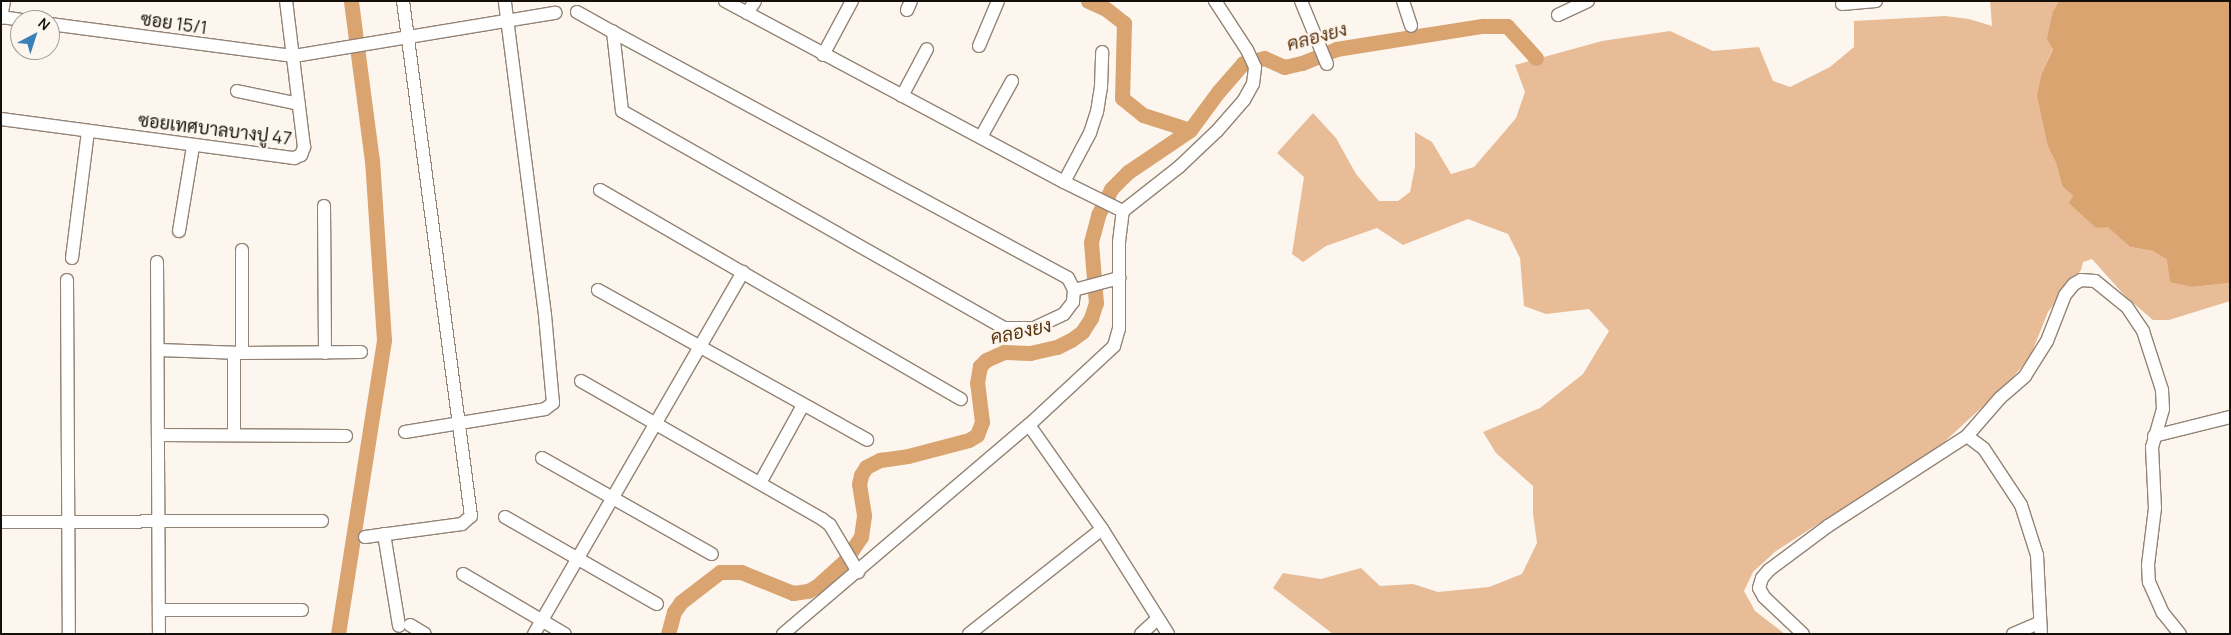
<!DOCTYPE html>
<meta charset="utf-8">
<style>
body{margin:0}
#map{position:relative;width:2231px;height:635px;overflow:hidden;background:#fdf6ef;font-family:Manrope,Sarabun,sans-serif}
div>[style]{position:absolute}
.green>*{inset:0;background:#e7bc96}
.water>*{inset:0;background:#daa471}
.canal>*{height:15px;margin:-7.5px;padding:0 7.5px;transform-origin:7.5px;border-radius:7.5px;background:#daa471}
.roads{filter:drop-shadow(1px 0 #938375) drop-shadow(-1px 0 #938375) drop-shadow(0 1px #938375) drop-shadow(0 -1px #938375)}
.street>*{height:12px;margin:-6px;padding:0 6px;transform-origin:6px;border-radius:6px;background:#fff}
span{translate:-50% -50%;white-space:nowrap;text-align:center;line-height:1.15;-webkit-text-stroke:5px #fdf6ef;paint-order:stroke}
.street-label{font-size:18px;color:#150f0a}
.water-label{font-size:19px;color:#5a350e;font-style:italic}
.frame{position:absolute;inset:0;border:2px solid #150f0a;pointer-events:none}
.north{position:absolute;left:10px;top:10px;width:50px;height:50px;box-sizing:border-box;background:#fdf6ef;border:1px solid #a09a93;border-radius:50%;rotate:40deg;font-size:14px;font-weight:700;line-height:20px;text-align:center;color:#150f0a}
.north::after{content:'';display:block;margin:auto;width:18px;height:22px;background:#3a82b6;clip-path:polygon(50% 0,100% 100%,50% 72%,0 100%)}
</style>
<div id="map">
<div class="green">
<div style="clip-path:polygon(1990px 1px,2059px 1px,2053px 11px,2053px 48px,2042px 73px,2048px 147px,2056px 163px,2062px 186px,2073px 196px,2096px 228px,2108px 226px,2130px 247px,2153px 251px,2167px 260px,2193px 287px,2230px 283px,2230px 301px,2169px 320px,2153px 320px,2125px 296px,2092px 259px,2083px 262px,2081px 270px,2048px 312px,2030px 357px,2008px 383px,1941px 445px,1776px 551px,1753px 572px,1744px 591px,1755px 611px,1785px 634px,1333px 634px,1273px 588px,1283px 573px,1321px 579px,1361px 568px,1380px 586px,1413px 584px,1438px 592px,1489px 587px,1522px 574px,1537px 543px,1533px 514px,1533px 486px,1496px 453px,1483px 432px,1540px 408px,1583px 374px,1609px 331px,1589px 309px,1546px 314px,1524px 306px,1520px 258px,1508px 234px,1468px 219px,1403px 245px,1377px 228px,1326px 246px,1303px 262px,1292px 254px,1304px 177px,1277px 153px,1313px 113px,1336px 138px,1356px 174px,1379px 201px,1398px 201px,1410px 192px,1415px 167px,1415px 132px,1432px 142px,1451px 174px,1474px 167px,1493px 145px,1516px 118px,1525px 92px,1515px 65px,1602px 41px,1670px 31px,1713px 51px,1759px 47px,1773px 81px,1790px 87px,1830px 67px,1854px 47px,1854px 21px,1945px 16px,1969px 19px,1992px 26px)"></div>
</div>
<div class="water">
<div style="clip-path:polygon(2059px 1px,2230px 1px,2230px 283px,2193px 287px,2170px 282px,2167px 260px,2153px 251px,2130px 247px,2108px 227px,2096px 228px,2069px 203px,2073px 196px,2062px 186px,2056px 163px,2048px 147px,2037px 95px,2042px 73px,2053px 49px,2047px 39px,2053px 11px)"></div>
</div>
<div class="canal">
<div style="left:1088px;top:1px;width:20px;rotate:24deg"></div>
<div style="left:1106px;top:9px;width:23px;rotate:38deg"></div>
<div style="left:1124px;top:23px;width:75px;rotate:91.5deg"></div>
<div style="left:1122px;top:98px;width:27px;rotate:39deg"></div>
<div style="left:1143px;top:115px;width:49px;rotate:17.7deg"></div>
<div style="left:338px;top:634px;width:298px;rotate:-81.1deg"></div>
<div style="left:384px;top:340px;width:179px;rotate:-93.8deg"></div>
<div style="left:372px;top:161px;width:161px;rotate:-97.5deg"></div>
<div style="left:668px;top:634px;width:23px;rotate:-75deg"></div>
<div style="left:674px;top:612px;width:12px;rotate:-55deg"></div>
<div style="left:681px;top:602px;width:49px;rotate:-37.6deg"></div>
<div style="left:720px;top:572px;width:21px"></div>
<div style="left:741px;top:572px;width:56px;rotate:22deg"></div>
<div style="left:793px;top:593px;width:15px;rotate:-8deg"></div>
<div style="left:808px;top:591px;width:10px;rotate:-29deg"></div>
<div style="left:817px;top:586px;width:36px;rotate:-42deg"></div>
<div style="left:844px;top:562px;width:30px;rotate:-56deg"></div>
<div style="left:861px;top:537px;width:22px;rotate:-82deg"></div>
<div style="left:864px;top:515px;width:31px;rotate:-99deg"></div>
<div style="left:859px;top:484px;width:9px;rotate:-77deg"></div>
<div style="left:861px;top:475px;width:9px;rotate:-58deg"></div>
<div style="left:866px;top:467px;width:16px;rotate:-27deg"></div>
<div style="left:880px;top:460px;width:28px;rotate:-8deg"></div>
<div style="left:908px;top:456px;width:63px;rotate:-14.7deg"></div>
<div style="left:969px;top:440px;width:9px;rotate:-32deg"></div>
<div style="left:977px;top:435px;width:14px;rotate:-69deg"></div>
<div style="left:982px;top:422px;width:39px;rotate:-97deg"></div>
<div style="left:977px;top:383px;width:17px;rotate:-80deg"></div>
<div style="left:980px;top:366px;width:8px;rotate:-45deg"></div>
<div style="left:986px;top:360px;width:20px;rotate:-24deg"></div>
<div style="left:1004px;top:352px;width:26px;rotate:2deg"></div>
<div style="left:1030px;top:353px;width:28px;rotate:-13deg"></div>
<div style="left:1057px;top:347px;width:16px;rotate:-27deg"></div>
<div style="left:1071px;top:340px;width:14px;rotate:-36deg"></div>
<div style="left:1082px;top:332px;width:17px;rotate:-57deg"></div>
<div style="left:1091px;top:318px;width:16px;rotate:-72deg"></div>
<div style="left:1096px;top:303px;width:61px;rotate:-94.7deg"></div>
<div style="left:1091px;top:242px;width:28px;rotate:-75deg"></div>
<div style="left:1098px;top:215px;width:29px;rotate:-63deg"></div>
<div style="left:1111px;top:189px;width:24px;rotate:-45deg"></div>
<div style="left:1128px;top:172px;width:75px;rotate:-34.1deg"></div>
<div style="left:1190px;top:130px;width:47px;rotate:-53.6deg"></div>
<div style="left:1218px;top:92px;width:38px;rotate:-49deg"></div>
<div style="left:1243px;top:63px;width:22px;rotate:-13deg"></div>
<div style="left:1264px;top:58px;width:22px;rotate:24deg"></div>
<div style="left:1284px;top:67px;width:18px;rotate:-13deg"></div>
<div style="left:1302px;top:63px;width:37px;rotate:-22deg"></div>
<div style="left:1336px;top:49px;width:148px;rotate:-9deg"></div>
<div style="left:1482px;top:26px;width:25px"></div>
<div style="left:1507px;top:26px;width:43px;rotate:47.8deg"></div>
</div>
<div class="roads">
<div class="street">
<div style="left:725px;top:1px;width:384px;rotate:28.1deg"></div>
<div style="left:1064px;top:182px;width:66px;rotate:26.2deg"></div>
<div style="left:1301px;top:1px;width:68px;rotate:67.6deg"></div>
<div style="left:1403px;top:1px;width:26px;rotate:72deg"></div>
<div style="left:1842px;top:4px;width:34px;rotate:-5deg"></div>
<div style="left:907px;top:10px;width:10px;rotate:-66deg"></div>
<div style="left:577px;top:12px;width:41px;rotate:29.1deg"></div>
<div style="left:613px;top:32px;width:517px;rotate:28.4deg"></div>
<div style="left:1068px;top:278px;width:13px;rotate:63deg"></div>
<div style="left:1074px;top:290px;width:12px;rotate:95deg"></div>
<div style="left:1073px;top:302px;width:15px;rotate:127deg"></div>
<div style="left:1064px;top:314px;width:33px;rotate:155deg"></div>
<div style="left:1034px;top:328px;width:30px;rotate:180deg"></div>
<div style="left:1004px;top:328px;width:439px;rotate:-150.4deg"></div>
<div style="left:622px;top:111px;width:80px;rotate:-96.5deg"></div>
<div style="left:747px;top:13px;width:14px;rotate:-56deg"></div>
<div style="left:1558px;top:15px;width:33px;rotate:-25deg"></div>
<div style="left:1px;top:17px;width:21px;rotate:8deg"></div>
<div style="left:1px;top:18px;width:17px;rotate:-80deg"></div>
<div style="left:50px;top:24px;width:246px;rotate:7.5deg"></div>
<div style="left:294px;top:56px;width:265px;rotate:-9.4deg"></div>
<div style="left:979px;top:46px;width:49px;rotate:-67.1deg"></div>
<div style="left:823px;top:55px;width:61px;rotate:-61.8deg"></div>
<div style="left:237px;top:91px;width:63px;rotate:11.8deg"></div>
<div style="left:902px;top:96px;width:53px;rotate:-62deg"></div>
<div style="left:1px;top:119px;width:296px;rotate:7.6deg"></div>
<div style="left:294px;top:158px;width:8px;rotate:-23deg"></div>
<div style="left:301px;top:155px;width:9px;rotate:-69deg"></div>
<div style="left:304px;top:147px;width:147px;rotate:-97deg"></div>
<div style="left:981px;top:137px;width:64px;rotate:-61deg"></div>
<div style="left:1064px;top:182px;width:55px;rotate:-62deg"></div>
<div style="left:1090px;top:133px;width:22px;rotate:-72deg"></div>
<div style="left:1097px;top:112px;width:25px;rotate:-81deg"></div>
<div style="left:1101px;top:87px;width:35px;rotate:-88deg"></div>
<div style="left:600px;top:190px;width:417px;rotate:30.1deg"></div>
<div style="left:324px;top:206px;width:147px;rotate:89.6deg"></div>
<div style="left:179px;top:231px;width:86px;rotate:-80.6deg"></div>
<div style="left:242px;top:250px;width:103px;rotate:90deg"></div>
<div style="left:72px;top:258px;width:128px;rotate:-82.8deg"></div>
<div style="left:157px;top:262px;width:372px;rotate:89.7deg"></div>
<div style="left:67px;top:280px;width:354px;rotate:89.7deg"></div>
<div style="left:598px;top:290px;width:308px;rotate:29.1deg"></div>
<div style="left:1074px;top:290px;width:47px;rotate:-14.9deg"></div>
<div style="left:159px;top:350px;width:83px;rotate:2.1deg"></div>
<div style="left:242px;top:353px;width:119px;rotate:-0.5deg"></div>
<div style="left:581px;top:381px;width:278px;rotate:29.8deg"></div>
<div style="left:822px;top:519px;width:10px;rotate:37deg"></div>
<div style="left:830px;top:525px;width:55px;rotate:59.2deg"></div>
<div style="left:1029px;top:425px;width:127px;rotate:54.9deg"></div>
<div style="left:1102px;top:529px;width:124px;rotate:57.8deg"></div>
<div style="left:405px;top:432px;width:142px;rotate:-9.3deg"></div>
<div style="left:545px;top:409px;width:10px;rotate:-37deg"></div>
<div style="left:553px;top:403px;width:88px;rotate:-95.2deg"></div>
<div style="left:545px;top:315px;width:317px;rotate:-97.3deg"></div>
<div style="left:159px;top:435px;width:187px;rotate:0.3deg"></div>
<div style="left:234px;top:435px;width:82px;rotate:-90deg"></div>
<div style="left:1967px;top:436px;width:50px;rotate:-49deg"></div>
<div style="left:2000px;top:398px;width:33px;rotate:-41deg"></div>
<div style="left:2025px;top:376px;width:41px;rotate:-57.8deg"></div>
<div style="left:2047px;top:341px;width:49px;rotate:-68.6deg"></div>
<div style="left:2065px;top:295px;width:14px;rotate:-51deg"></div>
<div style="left:2074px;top:284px;width:8px;rotate:-30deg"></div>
<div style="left:2081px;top:280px;width:14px;rotate:4deg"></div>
<div style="left:2095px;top:281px;width:41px;rotate:39.1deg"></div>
<div style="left:2127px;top:307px;width:29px;rotate:56deg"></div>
<div style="left:2143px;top:331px;width:62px;rotate:72.1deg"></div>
<div style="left:2162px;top:390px;width:19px;rotate:87deg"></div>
<div style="left:2163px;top:409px;width:40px;rotate:106deg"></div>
<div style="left:2152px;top:447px;width:61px;rotate:87.2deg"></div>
<div style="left:2155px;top:508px;width:57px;rotate:97deg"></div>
<div style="left:2148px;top:565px;width:17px;rotate:87deg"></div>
<div style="left:2149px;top:582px;width:34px;rotate:66deg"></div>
<div style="left:2163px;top:613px;width:27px;rotate:51deg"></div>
<div style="left:2154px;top:436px;width:78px;rotate:-14deg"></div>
<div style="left:542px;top:458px;width:195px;rotate:29.5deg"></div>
<div style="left:760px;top:483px;width:89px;rotate:-61.1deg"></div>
<div style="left:505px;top:517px;width:175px;rotate:29.8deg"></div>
<div style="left:1px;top:522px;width:321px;rotate:-0.2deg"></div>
<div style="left:384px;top:534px;width:93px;rotate:80.7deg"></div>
<div style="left:365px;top:537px;width:98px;rotate:-7.6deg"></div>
<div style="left:462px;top:524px;width:12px;rotate:-42deg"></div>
<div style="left:471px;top:516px;width:519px;rotate:-97.52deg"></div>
<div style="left:463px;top:574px;width:118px;rotate:30.5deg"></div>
<div style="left:159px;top:610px;width:143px"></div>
<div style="left:410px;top:625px;width:17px;rotate:31deg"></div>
<div style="left:534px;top:634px;width:418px;rotate:-60deg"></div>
<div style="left:783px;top:634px;width:323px;rotate:-40.4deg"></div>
<div style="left:1029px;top:425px;width:116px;rotate:-42.9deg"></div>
<div style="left:1114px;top:346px;width:18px;rotate:-74deg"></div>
<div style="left:1119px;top:329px;width:87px;rotate:-90deg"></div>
<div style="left:1119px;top:242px;width:31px;rotate:-83deg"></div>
<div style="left:1123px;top:211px;width:71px;rotate:-38.2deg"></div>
<div style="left:1179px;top:167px;width:52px;rotate:-43.5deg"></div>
<div style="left:1217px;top:131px;width:41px;rotate:-48.9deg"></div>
<div style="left:1244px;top:100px;width:18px;rotate:-61deg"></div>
<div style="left:1253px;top:84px;width:17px;rotate:-83deg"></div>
<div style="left:1255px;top:67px;width:19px;rotate:-115deg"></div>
<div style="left:1247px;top:50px;width:59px;rotate:-123.1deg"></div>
<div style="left:969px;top:634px;width:169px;rotate:-38.3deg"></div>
<div style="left:1141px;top:634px;width:23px;rotate:-43deg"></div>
<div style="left:1803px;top:634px;width:54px;rotate:-136.5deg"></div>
<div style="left:1764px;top:597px;width:10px;rotate:-119deg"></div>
<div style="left:1759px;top:588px;width:10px;rotate:-73deg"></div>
<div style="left:1762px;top:578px;width:11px;rotate:-49deg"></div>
<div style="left:1769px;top:570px;width:74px;rotate:-36.7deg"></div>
<div style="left:1828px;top:526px;width:166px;rotate:-32.9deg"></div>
<div style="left:1967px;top:436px;width:21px;rotate:37deg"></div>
<div style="left:1984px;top:449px;width:67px;rotate:56.5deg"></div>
<div style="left:2021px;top:505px;width:52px;rotate:72.3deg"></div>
<div style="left:2037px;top:555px;width:79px;rotate:87.1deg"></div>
<div style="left:2013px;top:634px;width:28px;rotate:-23deg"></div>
</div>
</div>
<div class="street-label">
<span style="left:174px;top:23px;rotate:8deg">ซอย 15/1</span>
<span style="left:215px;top:129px;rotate:7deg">ซอยเทศบาลบางปู 47</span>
</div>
<div class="water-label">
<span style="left:1317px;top:37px;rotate:-15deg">คลองยง</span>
<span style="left:1021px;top:332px;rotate:-12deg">คลองยง</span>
</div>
<div class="frame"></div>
<div class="north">N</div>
</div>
